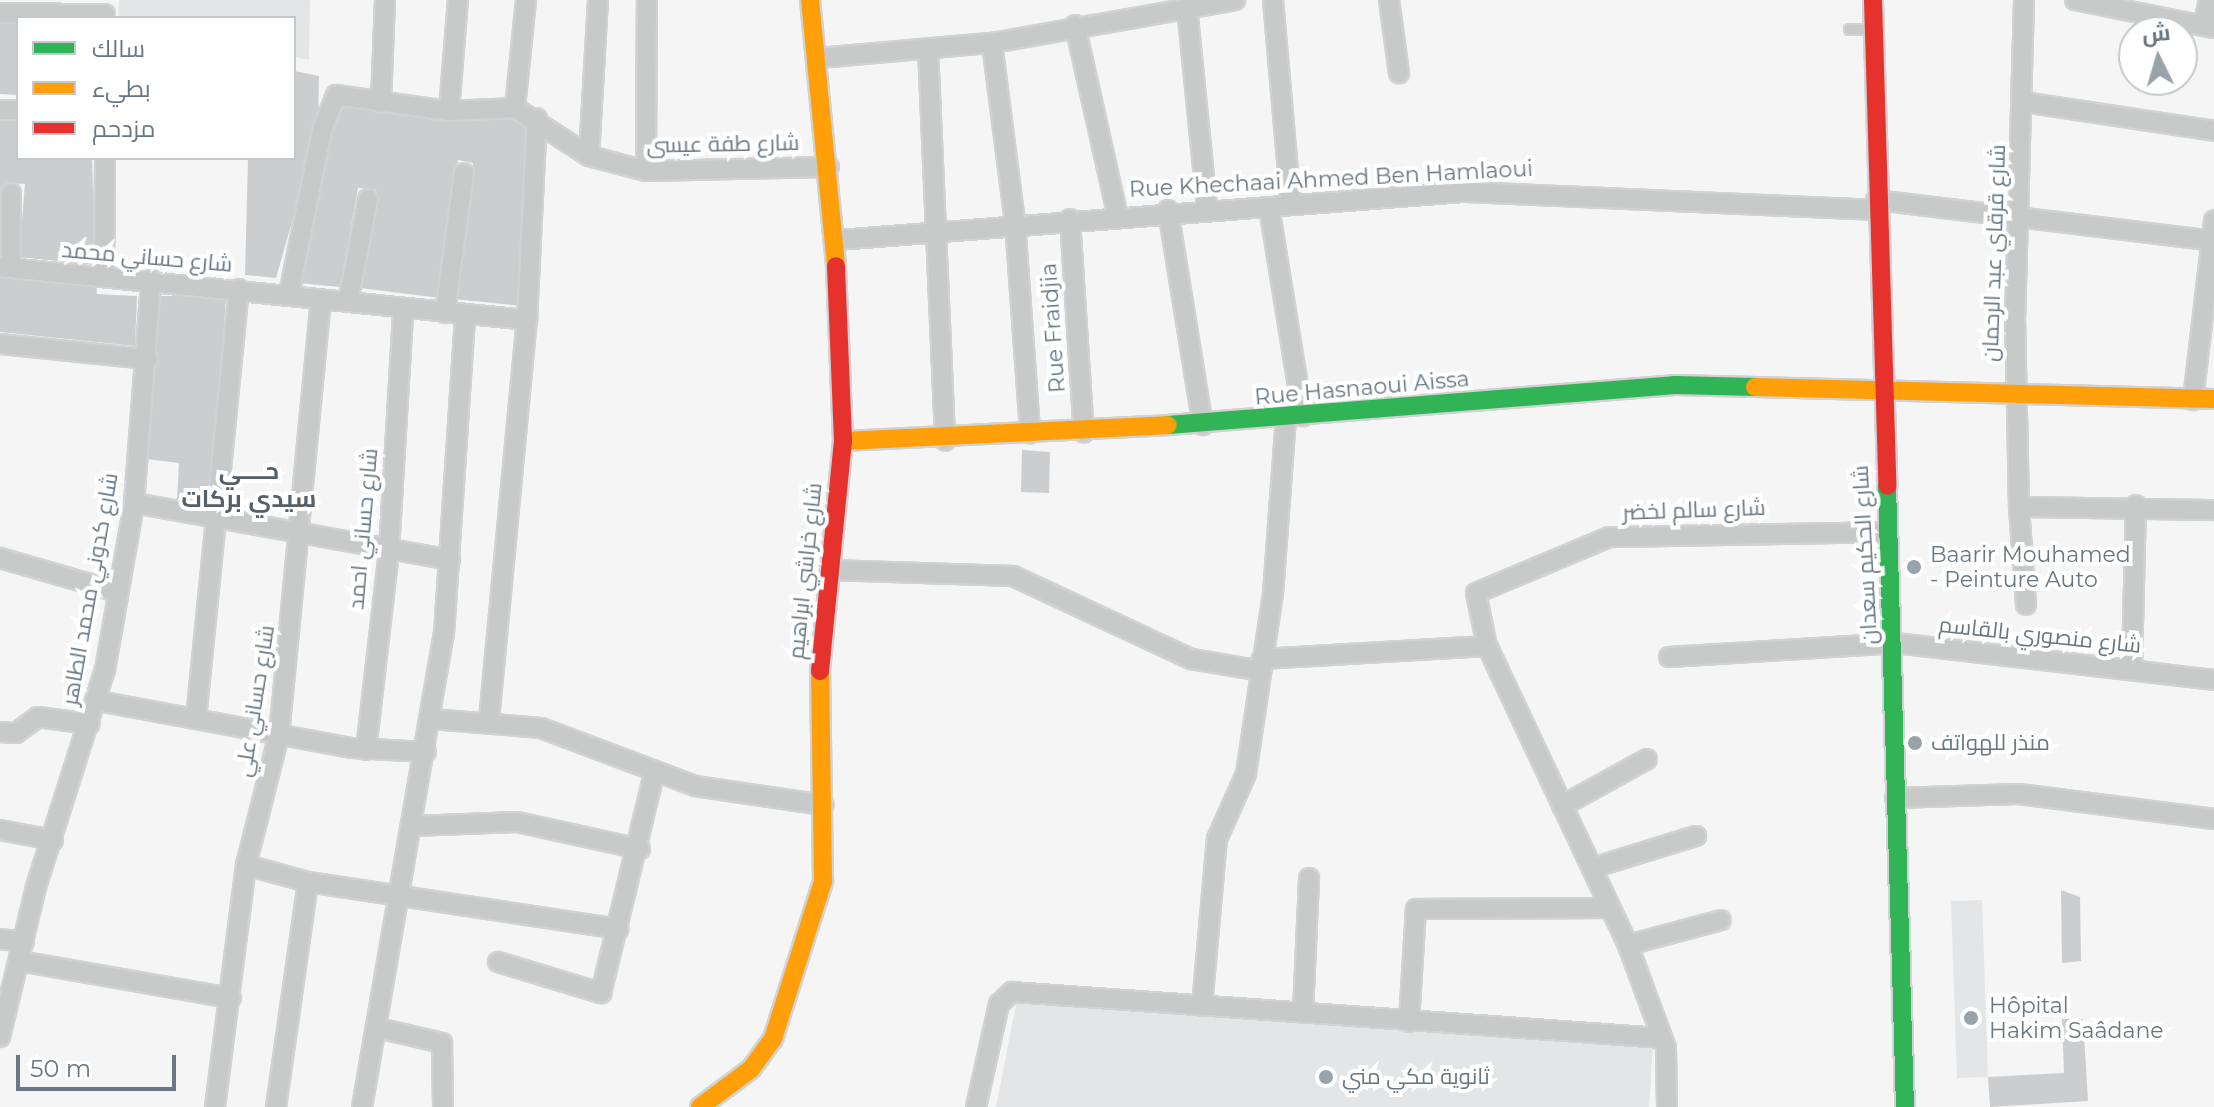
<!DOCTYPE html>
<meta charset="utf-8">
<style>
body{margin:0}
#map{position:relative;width:2214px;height:1107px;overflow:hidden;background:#f5f5f5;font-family:Montserrat,Cairo,sans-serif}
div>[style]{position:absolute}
.built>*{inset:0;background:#e4e5e6}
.building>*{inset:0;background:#cccdce}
.roads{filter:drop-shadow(2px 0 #d1d2d3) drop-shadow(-2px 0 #d1d2d3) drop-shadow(0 2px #d1d2d3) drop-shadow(0 -2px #d1d2d3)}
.lane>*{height:9px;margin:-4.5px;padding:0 4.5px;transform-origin:4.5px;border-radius:4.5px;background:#c8caca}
.street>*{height:18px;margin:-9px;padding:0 9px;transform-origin:9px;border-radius:9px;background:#c8caca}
.fast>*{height:18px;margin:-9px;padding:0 9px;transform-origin:9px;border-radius:9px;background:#30b455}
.slow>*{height:18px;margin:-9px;padding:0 9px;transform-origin:9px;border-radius:9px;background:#ff9f0a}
.jam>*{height:18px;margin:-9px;padding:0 9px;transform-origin:9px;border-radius:9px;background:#e5322d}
.dots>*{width:22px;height:22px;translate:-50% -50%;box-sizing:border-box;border:4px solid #fff;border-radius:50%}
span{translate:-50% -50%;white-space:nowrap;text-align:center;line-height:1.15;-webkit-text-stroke:8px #fff;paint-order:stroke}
.street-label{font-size:22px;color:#687782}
.poi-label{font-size:22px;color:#687782}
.left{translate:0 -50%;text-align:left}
.neighbourhood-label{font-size:24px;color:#556068;font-weight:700}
.legend{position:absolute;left:16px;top:16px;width:280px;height:144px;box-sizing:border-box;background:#fff;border:2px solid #c3c9cd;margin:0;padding:10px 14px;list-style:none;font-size:24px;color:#687782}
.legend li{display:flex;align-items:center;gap:16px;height:40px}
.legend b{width:40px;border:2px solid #c3c9cd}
.north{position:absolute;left:2118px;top:16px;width:80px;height:80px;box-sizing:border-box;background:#fff;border:2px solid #c3c9cd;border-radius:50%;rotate:355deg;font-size:22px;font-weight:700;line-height:32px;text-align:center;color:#687782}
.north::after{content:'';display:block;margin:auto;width:28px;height:36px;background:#99a3aa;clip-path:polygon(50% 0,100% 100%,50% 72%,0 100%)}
.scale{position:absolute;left:16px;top:1055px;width:160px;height:36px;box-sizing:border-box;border:4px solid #687782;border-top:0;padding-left:10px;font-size:24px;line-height:28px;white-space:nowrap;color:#687782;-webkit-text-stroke:6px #fff;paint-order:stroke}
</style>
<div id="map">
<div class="built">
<div style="clip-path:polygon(119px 0,310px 0,309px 60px,294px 57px,294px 18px,118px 18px)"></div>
<div style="clip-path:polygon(1982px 900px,1988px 1077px,1957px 1078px,1951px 901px)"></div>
<div style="clip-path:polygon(1017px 1000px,1653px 1047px,1649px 1107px,996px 1107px)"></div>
</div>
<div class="building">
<div style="clip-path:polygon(0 18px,18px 18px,18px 95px,0 94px)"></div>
<div style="clip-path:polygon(294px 71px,319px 76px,318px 130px,276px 278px,245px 275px,248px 158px,294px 158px)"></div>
<div style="clip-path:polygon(334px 100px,534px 119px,522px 306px,454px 299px,473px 163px,458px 160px,440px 298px,360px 288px,376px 189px,358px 188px,340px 287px,299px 283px)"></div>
<div style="clip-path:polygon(0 115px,18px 115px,18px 158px,92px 158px,95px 265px,19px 257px,25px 184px,8px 183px,0 256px)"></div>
<div style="clip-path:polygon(0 269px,96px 279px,97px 294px,137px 296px,135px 346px,0 332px)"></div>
<div style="clip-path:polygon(159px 296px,226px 296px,212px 506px,177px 499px,179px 463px,146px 459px)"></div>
<div style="clip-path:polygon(1022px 450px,1050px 452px,1049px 493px,1021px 492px)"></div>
<div style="clip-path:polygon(2061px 890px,2080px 897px,2081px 961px,2062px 963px)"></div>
<div style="clip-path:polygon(2062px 1019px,2083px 1019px,2088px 1101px,1990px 1107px,1988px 1077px,2064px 1073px)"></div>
</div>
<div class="roads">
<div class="lane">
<div style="left:1849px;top:29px;width:21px"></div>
</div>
<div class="street">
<div style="left:1273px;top:0;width:205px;rotate:85deg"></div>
<div style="left:1389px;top:0;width:74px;rotate:82.2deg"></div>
<div style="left:2024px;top:0;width:316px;rotate:91.6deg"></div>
<div style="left:2015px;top:316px;width:191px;rotate:88.8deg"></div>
<div style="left:2019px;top:507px;width:195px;rotate:0.9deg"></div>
<div style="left:2075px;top:0;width:142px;rotate:11.4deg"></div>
<div style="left:1187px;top:7px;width:201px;rotate:84.3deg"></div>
<div style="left:0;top:13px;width:105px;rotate:0.5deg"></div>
<div style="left:1075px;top:25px;width:193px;rotate:77.4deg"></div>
<div style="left:2203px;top:26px;width:27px;rotate:-77deg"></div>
<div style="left:992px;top:43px;width:180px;rotate:82.7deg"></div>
<div style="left:1015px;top:222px;width:212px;rotate:85.9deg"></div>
<div style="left:928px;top:48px;width:393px;rotate:87.5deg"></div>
<div style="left:819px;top:58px;width:174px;rotate:-5deg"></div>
<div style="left:992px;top:43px;width:247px;rotate:-10deg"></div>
<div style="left:2023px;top:102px;width:193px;rotate:8.6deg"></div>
<div style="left:381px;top:103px;width:103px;rotate:-87.8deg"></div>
<div style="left:515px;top:108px;width:109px;rotate:-84.2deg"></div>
<div style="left:0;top:110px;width:18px"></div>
<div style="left:449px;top:111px;width:111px;rotate:-85.4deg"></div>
<div style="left:589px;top:156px;width:156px;rotate:-86.7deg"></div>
<div style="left:646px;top:171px;width:171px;rotate:-89.7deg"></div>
<div style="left:11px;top:193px;width:75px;rotate:90deg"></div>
<div style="left:1876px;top:200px;width:340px;rotate:6.9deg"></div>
<div style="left:1269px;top:207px;width:212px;rotate:80.8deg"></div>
<div style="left:1168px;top:210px;width:218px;rotate:80.8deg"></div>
<div style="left:1070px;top:219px;width:214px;rotate:86.3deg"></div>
<div style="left:838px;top:240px;width:629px;rotate:-4.38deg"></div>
<div style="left:1465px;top:192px;width:410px;rotate:2.5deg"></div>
<div style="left:0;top:267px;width:530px;rotate:5.74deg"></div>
<div style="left:104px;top:277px;width:119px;rotate:-89.5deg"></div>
<div style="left:289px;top:294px;width:167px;rotate:-78.6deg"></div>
<div style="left:322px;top:130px;width:38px;rotate:-68deg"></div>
<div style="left:336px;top:95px;width:114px;rotate:8.1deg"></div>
<div style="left:449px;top:111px;width:66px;rotate:-2.6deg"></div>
<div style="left:515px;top:108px;width:88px;rotate:33deg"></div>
<div style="left:589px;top:156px;width:59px;rotate:14.7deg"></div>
<div style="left:646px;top:171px;width:183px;rotate:-1.3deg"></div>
<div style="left:348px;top:302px;width:105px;rotate:-79deg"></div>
<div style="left:445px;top:313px;width:141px;rotate:-82.3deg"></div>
<div style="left:0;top:344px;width:149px;rotate:5.8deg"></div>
<div style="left:2193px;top:400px;width:181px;rotate:-83.3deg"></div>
<div style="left:134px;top:503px;width:321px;rotate:10.2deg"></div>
<div style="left:2019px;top:507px;width:98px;rotate:85.9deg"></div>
<div style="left:0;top:558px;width:123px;rotate:16.1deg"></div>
<div style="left:830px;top:570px;width:183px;rotate:1.9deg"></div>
<div style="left:1013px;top:576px;width:196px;rotate:25deg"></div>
<div style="left:1191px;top:659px;width:67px;rotate:9.5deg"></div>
<div style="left:1669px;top:657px;width:226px;rotate:-3.5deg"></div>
<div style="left:1895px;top:643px;width:321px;rotate:6.6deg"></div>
<div style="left:1262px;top:659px;width:225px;rotate:-3.3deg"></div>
<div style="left:2132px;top:667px;width:162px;rotate:-88.6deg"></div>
<div style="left:98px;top:701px;width:258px;rotate:10.5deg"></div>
<div style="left:352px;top:748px;width:74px;rotate:3.1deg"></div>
<div style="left:196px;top:719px;width:432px;rotate:-84.3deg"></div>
<div style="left:432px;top:719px;width:109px;rotate:4.7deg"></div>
<div style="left:541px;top:728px;width:165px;rotate:20.6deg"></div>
<div style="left:695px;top:786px;width:130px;rotate:8.4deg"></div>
<div style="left:489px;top:720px;width:402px;rotate:-84.6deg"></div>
<div style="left:527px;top:320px;width:202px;rotate:-87.2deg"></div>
<div style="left:0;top:732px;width:16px;rotate:4deg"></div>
<div style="left:16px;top:733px;width:27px;rotate:-36deg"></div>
<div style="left:38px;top:717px;width:52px;rotate:7.7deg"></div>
<div style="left:366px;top:750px;width:201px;rotate:-83.4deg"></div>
<div style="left:389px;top:550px;width:238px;rotate:-86.6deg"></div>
<div style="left:1895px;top:798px;width:124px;rotate:-1.8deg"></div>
<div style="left:2019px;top:794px;width:197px;rotate:7.3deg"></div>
<div style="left:1562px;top:806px;width:97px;rotate:-28.9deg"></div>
<div style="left:412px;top:826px;width:105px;rotate:-2.2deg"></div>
<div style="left:517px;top:822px;width:126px;rotate:12.4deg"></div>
<div style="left:0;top:830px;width:54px;rotate:10.7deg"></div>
<div style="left:246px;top:865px;width:64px;rotate:15.3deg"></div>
<div style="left:308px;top:882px;width:314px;rotate:8.6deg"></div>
<div style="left:1592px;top:868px;width:109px;rotate:-17.1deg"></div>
<div style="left:0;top:939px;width:24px;rotate:7deg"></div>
<div style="left:1628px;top:945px;width:96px;rotate:-15deg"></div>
<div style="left:19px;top:961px;width:215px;rotate:9.9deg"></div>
<div style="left:498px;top:962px;width:108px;rotate:16.8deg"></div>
<div style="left:601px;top:993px;width:225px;rotate:-76.4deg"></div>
<div style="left:1202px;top:1006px;width:168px;rotate:-84.9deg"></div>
<div style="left:1217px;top:839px;width:71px;rotate:-66deg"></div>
<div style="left:1246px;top:774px;width:182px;rotate:-81.5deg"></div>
<div style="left:1273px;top:594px;width:177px;rotate:-85.8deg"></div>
<div style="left:1303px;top:1012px;width:134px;rotate:-87.4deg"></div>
<div style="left:1409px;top:1022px;width:113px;rotate:-86.5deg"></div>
<div style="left:1416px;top:909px;width:193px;rotate:-0.3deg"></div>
<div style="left:378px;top:1028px;width:66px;rotate:13.2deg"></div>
<div style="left:442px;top:1043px;width:64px;rotate:89.1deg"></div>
<div style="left:0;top:1037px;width:154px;rotate:-76.5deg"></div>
<div style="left:36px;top:887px;width:228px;rotate:-72.4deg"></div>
<div style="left:105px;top:670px;width:169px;rotate:-80.1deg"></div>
<div style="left:134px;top:503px;width:224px;rotate:-85.6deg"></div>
<div style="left:215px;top:1107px;width:244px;rotate:-82.7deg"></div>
<div style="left:246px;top:865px;width:134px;rotate:-75.8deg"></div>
<div style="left:279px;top:735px;width:437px;rotate:-84.5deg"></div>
<div style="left:276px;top:1107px;width:227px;rotate:-81.9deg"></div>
<div style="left:362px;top:1107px;width:480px;rotate:-80.2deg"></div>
<div style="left:444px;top:634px;width:320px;rotate:-86.2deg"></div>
<div style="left:976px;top:1107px;width:106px;rotate:-77.4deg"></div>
<div style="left:999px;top:1004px;width:18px;rotate:-43deg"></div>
<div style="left:1012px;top:992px;width:652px;rotate:4.05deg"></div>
<div style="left:1667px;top:1107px;width:59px;rotate:-91deg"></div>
<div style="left:1666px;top:1048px;width:110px;rotate:-110.3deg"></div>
<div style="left:1628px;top:945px;width:331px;rotate:-115.2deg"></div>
<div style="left:1487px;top:646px;width:54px;rotate:-101.7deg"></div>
<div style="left:1476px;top:593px;width:144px;rotate:-22.8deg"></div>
<div style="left:1609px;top:537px;width:275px;rotate:-1deg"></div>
</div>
<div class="fast">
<div style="left:1168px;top:425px;width:509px;rotate:-4.51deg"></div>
<div style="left:1675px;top:385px;width:80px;rotate:1.4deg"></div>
<div style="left:1887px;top:486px;width:621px;rotate:88.34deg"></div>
</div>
<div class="slow">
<div style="left:810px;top:0;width:267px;rotate:84.4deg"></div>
<div style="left:1755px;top:387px;width:459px;rotate:1.5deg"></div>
<div style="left:843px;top:441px;width:325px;rotate:-2.8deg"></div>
<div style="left:700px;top:1107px;width:64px;rotate:-36.7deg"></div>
<div style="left:751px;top:1069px;width:37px;rotate:-54deg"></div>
<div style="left:773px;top:1039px;width:166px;rotate:-72.4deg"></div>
<div style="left:823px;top:881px;width:210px;rotate:-90.8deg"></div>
</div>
<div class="jam">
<div style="left:1873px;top:0;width:486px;rotate:88.3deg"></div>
<div style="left:820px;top:671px;width:231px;rotate:-84.3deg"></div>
<div style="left:843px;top:441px;width:175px;rotate:-92.3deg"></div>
</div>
</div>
<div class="dots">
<div style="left:1914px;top:567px;background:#99a3aa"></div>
<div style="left:1915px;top:743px;background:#99a3aa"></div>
<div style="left:1971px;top:1018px;background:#99a3aa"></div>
<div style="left:1326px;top:1077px;background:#99a3aa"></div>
</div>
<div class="street-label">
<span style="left:723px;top:144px;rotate:-1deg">شارع طفة عيسى</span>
<span style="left:1331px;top:179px;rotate:-3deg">Rue Khechaai Ahmed Ben Hamlaoui</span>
<span style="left:1994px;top:253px;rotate:-88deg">شارع قرقاي عبد الرحمان</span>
<span style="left:147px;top:257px;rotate:5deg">شارع حساني محمد</span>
<span style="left:1053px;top:328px;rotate:-94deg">Rue Fraidjia</span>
<span style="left:1362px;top:388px;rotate:-5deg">Rue Hasnaoui Aissa</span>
<span style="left:1694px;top:510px;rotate:-2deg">شارع سالم لخضر</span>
<span style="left:363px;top:529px;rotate:-85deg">شارع حساني احمد</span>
<span style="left:1865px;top:555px;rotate:-93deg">شارع الحكيم سعدان</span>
<span style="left:805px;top:571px;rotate:-84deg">شارع خراشي ابراهيم</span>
<span style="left:90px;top:589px;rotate:-80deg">شارع كدوني محمد الطاهر</span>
<span style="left:2040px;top:635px;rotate:6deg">شارع منصوري بالقاسم</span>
<span style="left:255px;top:701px;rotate:-81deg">شارع حساني علي</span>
</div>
<div class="poi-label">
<span class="left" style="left:1930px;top:567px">Baarir Mouhamed<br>- Peinture Auto</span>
<span class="left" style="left:1931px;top:743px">منذر للهواتف</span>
<span class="left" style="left:1989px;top:1018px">Hôpital<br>Hakim Saâdane</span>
<span class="left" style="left:1342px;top:1077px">ثانوية مكي مني</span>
</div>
<div class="neighbourhood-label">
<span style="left:249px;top:485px">حــــي<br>سيدي بركات</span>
</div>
<ul class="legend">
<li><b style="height:10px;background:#30b455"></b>سالك</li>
<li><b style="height:10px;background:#ff9f0a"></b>بطيء</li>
<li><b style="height:10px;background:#e5322d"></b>مزدحم</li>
</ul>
<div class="north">ش</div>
<div class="scale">50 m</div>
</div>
